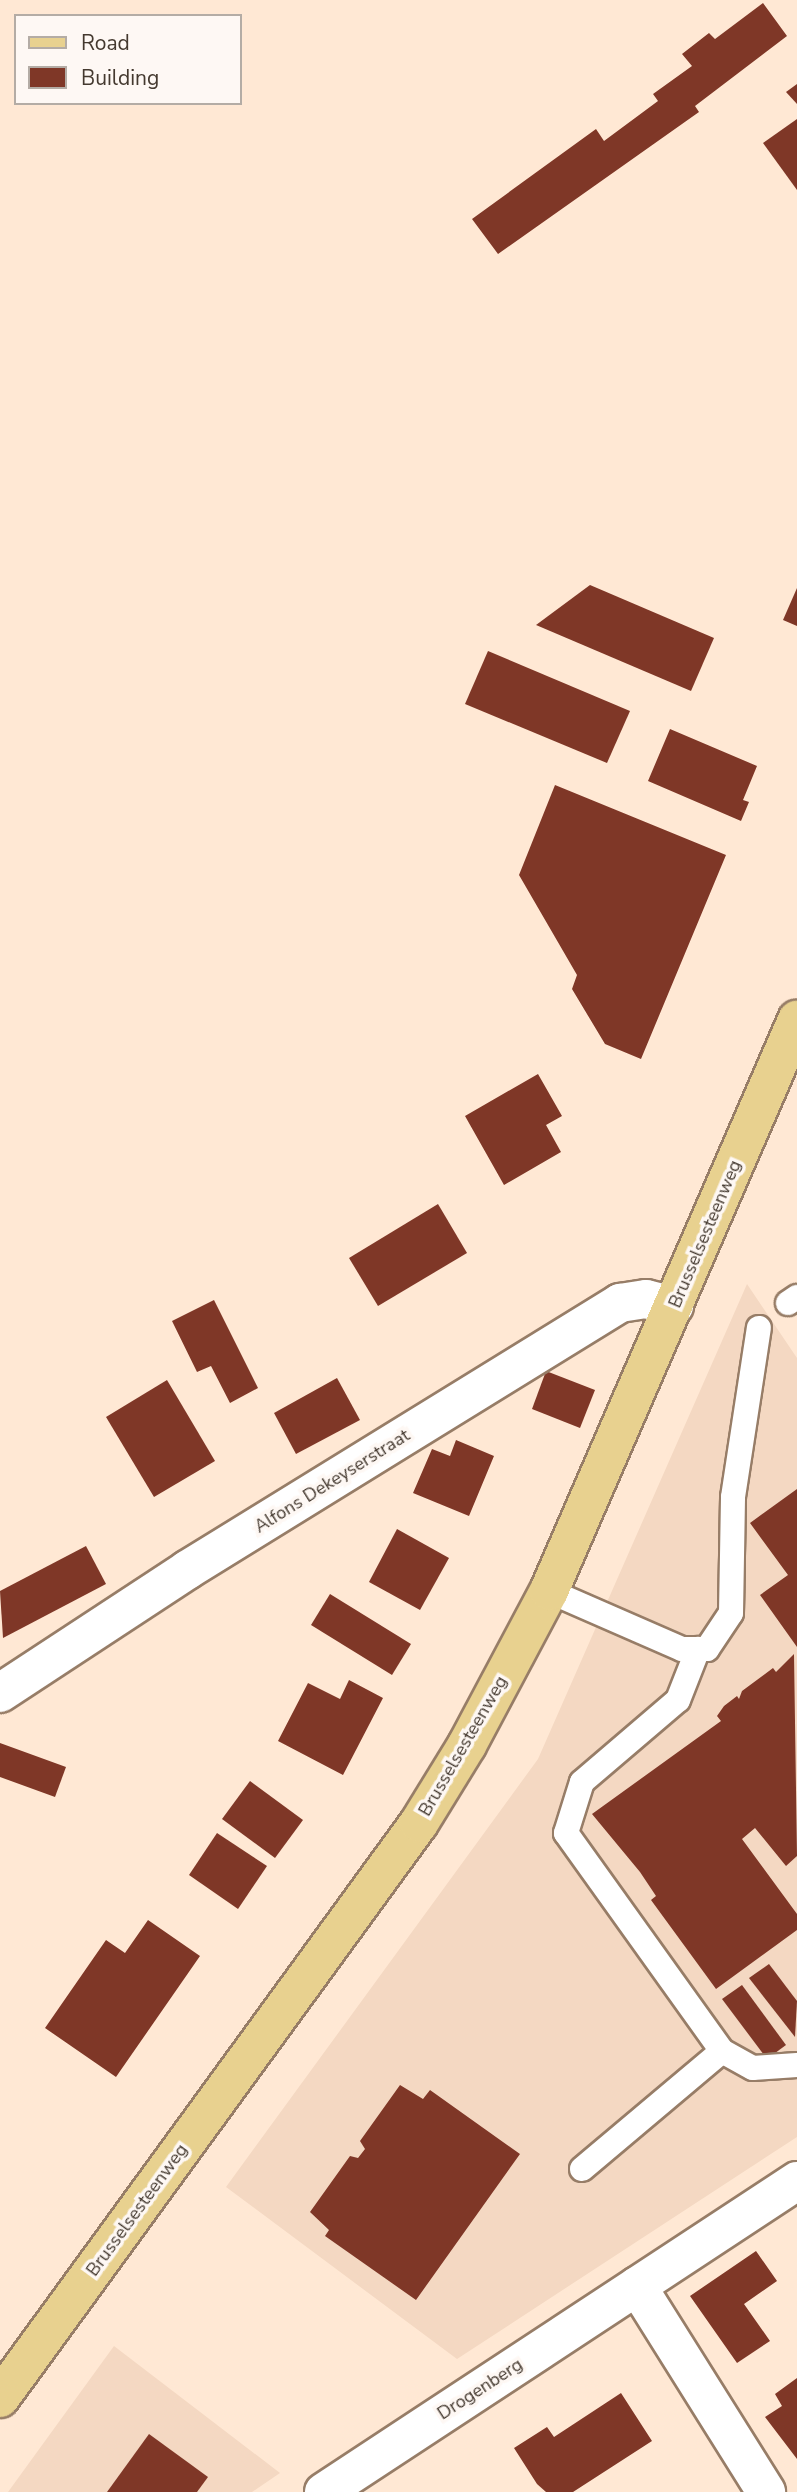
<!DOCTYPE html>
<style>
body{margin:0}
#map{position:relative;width:797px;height:2492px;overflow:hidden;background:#ffe8d4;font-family:"Nunito Sans",sans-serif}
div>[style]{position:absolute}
.built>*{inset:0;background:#f4d8c2}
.building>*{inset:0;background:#7f3727}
.roads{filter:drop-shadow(2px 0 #977d67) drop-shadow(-2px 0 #977d67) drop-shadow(0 2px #977d67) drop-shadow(0 -2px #977d67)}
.service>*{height:24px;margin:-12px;padding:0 12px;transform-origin:12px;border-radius:12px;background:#fff}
.minor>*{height:38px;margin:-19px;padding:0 19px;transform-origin:19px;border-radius:19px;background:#fff}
.primary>*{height:38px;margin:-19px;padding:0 19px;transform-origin:19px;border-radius:19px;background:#e8d18f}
span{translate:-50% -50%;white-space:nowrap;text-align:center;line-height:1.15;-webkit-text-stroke:7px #fef8f4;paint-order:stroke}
.street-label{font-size:18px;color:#44392f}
.legend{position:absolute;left:14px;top:14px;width:228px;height:91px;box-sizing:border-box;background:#fef8f4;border:2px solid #b4aca5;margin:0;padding:9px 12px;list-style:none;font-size:21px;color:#44392f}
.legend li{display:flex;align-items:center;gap:14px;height:35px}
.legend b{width:35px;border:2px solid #b4aca5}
</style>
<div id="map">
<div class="built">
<div style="clip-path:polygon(747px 1284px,797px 1358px,797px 2137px,457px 2359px,226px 2187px,538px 1759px)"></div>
<div style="clip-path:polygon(114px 2346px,280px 2473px,252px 2492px,8px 2492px)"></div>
</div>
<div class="building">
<div style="clip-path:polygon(763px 3px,787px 36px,695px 106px,699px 112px,498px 254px,472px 219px,596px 129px,604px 141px,658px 101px,653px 94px,692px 66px,682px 54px,709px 33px,715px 39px)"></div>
<div style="clip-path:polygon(797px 84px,797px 104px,786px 92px)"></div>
<div style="clip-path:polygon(797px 119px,797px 190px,763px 143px)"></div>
<div style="clip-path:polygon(590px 585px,714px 638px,691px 691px,536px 625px)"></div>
<div style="clip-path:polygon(797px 588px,797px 626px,783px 620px)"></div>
<div style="clip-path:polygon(488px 651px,630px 711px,607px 763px,465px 704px)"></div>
<div style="clip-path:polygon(670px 729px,757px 766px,743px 800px,749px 802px,741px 821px,648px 781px)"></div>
<div style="clip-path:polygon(555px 785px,726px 855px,641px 1059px,605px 1044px,572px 989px,577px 975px,519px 875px)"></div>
<div style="clip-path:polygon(538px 1074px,562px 1116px,546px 1125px,561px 1152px,504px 1185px,465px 1116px)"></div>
<div style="clip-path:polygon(438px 1204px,467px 1253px,378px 1306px,349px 1258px)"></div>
<div style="clip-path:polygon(214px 1300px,258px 1388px,230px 1403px,211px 1366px,197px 1372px,172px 1321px)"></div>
<div style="clip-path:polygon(546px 1371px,595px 1390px,580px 1428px,532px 1409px)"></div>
<div style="clip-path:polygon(337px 1378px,360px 1420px,296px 1454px,274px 1413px)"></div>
<div style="clip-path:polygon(167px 1380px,215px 1461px,154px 1497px,106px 1417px)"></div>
<div style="clip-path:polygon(456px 1440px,494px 1456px,469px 1516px,413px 1493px,432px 1449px,450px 1456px)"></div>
<div style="clip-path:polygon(797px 1489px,797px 1647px,760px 1595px,788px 1575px,750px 1523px)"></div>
<div style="clip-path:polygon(397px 1529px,449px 1558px,420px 1610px,369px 1582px)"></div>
<div style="clip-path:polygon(86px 1546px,106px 1584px,3px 1638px,0 1591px)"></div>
<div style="clip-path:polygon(330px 1594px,411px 1644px,392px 1675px,311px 1625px)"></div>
<div style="clip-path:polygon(794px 1654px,797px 1856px,786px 1866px,755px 1828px,742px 1839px,797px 1914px,797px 1930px,716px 1989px,651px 1900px,656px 1896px,640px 1872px,592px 1814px,721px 1721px,717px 1716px,724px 1706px,737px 1696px,739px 1699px,742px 1691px,773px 1668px,776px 1672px)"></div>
<div style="clip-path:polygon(349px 1680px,383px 1698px,343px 1775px,278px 1741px,308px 1683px,340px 1699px)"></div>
<div style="clip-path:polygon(0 1743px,66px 1767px,55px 1797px,0 1777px)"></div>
<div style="clip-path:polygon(250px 1781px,303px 1820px,275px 1858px,222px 1819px)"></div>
<div style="clip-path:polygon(217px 1833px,267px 1866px,238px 1909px,189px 1875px)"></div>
<div style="clip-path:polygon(148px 1920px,200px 1956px,116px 2077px,45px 2028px,106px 1940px,125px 1953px)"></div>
<div style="clip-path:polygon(769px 1964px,797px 2001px,795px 2037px,749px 1978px)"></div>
<div style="clip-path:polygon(742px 1985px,786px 2045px,767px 2059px,722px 1999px)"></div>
<div style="clip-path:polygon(400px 2085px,423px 2099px,430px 2090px,520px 2154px,416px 2300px,325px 2236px,329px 2230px,310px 2212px,350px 2156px,358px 2158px,365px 2149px,360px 2141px)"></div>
<div style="clip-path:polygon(756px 2251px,777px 2281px,744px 2304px,770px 2341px,737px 2363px,690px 2296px)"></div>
<div style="clip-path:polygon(797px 2378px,797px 2459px,765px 2417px,782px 2406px,775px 2394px)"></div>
<div style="clip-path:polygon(621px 2393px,652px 2441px,573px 2492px,546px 2492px,537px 2484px,514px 2448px,547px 2427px,554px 2437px)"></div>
<div style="clip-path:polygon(149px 2434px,208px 2477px,197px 2492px,107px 2492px)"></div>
</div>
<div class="roads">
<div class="service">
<div style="left:788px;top:1303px;width:11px;rotate:-34deg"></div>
<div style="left:549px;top:1591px;width:145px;rotate:23.6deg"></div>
<div style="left:682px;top:1649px;width:25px"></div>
<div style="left:707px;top:1649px;width:43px;rotate:-56.3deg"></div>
<div style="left:731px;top:1613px;width:116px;rotate:-89deg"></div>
<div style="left:733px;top:1497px;width:171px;rotate:-81.3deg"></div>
<div style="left:722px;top:2051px;width:35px;rotate:29deg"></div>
<div style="left:753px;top:2068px;width:44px;rotate:-3.9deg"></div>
<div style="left:582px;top:2169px;width:183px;rotate:-40.1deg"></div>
<div style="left:722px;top:2051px;width:268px;rotate:-125.6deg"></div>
<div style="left:566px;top:1833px;width:53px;rotate:-72.6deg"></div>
<div style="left:582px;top:1782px;width:126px;rotate:-40.5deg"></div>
<div style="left:678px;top:1700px;width:55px;rotate:-68.6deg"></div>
</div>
<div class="minor">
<div style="left:0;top:1693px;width:224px;rotate:-33.3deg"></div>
<div style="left:187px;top:1570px;width:509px;rotate:-31.66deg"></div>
<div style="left:620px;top:1303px;width:26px;rotate:-9deg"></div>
<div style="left:646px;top:1299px;width:29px;rotate:14deg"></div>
<div style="left:637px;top:2286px;width:243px;rotate:57.9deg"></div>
<div style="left:324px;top:2492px;width:566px;rotate:-33.33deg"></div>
</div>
<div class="primary">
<div style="left:0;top:2398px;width:711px;rotate:-53.92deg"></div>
<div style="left:419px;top:1823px;width:92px;rotate:-58.4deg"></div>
<div style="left:467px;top:1745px;width:174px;rotate:-62deg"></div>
<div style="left:549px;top:1591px;width:623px;rotate:-66.52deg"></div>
</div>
</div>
<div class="street-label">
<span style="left:705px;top:1234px;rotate:-67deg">Brusselsesteenweg</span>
<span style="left:332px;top:1481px;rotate:-32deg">Alfons Dekeyserstraat</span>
<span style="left:463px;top:1746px;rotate:-60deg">Brusselsesteenweg</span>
<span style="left:137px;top:2210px;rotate:-54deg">Brusselsesteenweg</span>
<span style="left:480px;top:2389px;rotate:-33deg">Drogenberg</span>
</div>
<ul class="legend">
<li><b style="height:9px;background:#e8d18f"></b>Road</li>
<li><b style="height:19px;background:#7f3727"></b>Building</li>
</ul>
</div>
